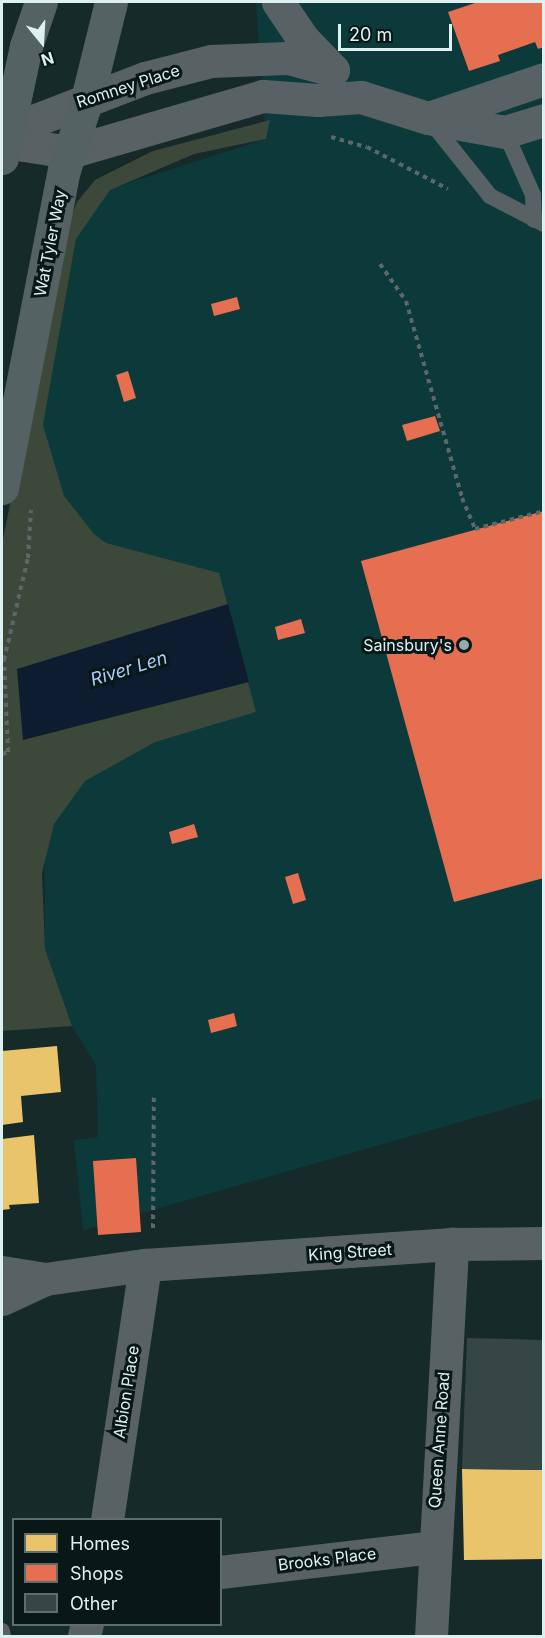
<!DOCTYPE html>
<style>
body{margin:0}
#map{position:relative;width:545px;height:1638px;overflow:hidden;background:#162a2a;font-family:Inter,sans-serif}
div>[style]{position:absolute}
.built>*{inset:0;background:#0c3a3a}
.green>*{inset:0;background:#3c483a}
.water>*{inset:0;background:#0d1c2f}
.homes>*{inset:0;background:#e9c46a}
.shops>*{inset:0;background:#e76f51}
.building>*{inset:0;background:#364644}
.path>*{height:4px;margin-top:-2px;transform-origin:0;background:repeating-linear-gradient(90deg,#5d6668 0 4.5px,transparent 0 9px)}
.service>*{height:16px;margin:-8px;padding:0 8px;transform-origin:8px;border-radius:8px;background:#586265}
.minor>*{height:33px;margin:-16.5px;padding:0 16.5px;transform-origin:16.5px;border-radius:16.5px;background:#586265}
.trunk>*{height:33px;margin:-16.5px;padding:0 16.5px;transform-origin:16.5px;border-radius:16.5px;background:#546263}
.dots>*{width:16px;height:16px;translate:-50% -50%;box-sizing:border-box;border:3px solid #091717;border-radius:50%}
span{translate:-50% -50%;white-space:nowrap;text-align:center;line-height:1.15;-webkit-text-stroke:6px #091717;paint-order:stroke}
.street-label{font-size:16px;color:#ddf1f0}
.poi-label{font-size:16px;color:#ddf1f0}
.right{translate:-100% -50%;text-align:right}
.water-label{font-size:18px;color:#accefe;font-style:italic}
.frame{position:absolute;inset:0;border:3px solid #ddf1f0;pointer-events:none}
.legend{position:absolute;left:12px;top:1518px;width:210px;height:108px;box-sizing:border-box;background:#091717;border:2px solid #5e6e6e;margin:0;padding:8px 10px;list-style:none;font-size:18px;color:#ddf1f0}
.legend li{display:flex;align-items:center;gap:12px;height:30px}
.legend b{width:30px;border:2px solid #5e6e6e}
.north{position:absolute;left:12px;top:12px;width:60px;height:60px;-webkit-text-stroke:4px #091717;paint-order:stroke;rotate:162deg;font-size:16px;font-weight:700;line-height:24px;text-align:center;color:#ddf1f0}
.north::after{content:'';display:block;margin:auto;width:21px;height:27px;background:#ddf1f0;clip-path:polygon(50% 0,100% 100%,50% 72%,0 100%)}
.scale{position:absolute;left:338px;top:24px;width:114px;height:27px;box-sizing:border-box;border:3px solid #ddf1f0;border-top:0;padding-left:8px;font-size:18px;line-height:21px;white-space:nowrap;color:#ddf1f0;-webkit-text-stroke:4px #091717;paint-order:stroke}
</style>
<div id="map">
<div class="built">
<div style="clip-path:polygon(256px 2px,543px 2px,543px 1098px,83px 1230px,74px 1140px,98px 1137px,96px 1065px,72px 1026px,45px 949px,43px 425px,76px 239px,110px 189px,266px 139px)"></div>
</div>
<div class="green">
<div style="clip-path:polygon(270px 120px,266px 139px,194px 154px,110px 190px,76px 239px,43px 425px,64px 496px,94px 534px,106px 543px,219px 573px,256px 712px,155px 742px,85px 781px,54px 824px,42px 873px,45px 949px,72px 1026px,2px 1031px,2px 544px,65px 231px,77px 202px,95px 180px,153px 151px)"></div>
</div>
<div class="water">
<div style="clip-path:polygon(228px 604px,249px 682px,23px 740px,17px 669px)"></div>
</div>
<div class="homes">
<div style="clip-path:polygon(57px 1046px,61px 1092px,21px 1096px,23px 1122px,2px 1125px,2px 1051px)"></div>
<div style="clip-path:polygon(34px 1135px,39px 1203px,9px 1205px,10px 1209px,2px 1210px,2px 1139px)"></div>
<div style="clip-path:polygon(462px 1469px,544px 1470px,544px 1559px,464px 1560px)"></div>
</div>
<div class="shops">
<div style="clip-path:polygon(478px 2px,544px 2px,544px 47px,538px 49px,535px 42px,498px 55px,500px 61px,469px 71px,448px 12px)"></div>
<div style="clip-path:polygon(237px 297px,240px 309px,214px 316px,211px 304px)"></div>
<div style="clip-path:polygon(128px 371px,136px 398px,124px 402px,116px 375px)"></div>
<div style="clip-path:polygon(435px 416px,440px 431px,407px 441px,402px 425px)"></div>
<div style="clip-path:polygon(544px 511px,544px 878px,454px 902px,361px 561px)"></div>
<div style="clip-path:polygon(301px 619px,305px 633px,278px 640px,275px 627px)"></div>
<div style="clip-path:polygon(194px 824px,198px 837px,172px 844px,169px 832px)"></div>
<div style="clip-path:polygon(298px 873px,306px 900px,293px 904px,285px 877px)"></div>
<div style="clip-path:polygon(234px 1013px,237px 1026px,211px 1033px,208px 1020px)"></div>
<div style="clip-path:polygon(136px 1158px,141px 1232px,98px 1235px,93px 1161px)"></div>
</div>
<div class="building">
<div style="clip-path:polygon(467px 1338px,544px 1340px,544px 1470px,462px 1469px)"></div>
</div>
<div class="path">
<div style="left:331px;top:137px;width:37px;rotate:16deg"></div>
<div style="left:367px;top:147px;width:91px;rotate:27.4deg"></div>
<div style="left:380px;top:264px;width:45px;rotate:54.9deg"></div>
<div style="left:406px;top:301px;width:205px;rotate:74.1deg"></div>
<div style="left:462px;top:498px;width:34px;rotate:67deg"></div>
<div style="left:475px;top:529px;width:71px;rotate:-14.6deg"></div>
<div style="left:2px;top:754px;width:6px;rotate:-18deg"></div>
<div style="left:8px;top:752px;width:92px;rotate:-92.5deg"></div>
<div style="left:4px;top:660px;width:105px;rotate:-76.8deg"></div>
<div style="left:28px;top:558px;width:48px;rotate:-86.4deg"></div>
<div style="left:153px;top:1228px;width:134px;rotate:-89.6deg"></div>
</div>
<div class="service">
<div style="left:431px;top:122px;width:95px;rotate:51.4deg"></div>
<div style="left:490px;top:196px;width:61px;rotate:27.4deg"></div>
<div style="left:505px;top:132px;width:69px;rotate:66deg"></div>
<div style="left:533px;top:195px;width:25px;rotate:88deg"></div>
<div style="left:2px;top:1631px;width:5px;rotate:79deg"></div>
</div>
<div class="minor">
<div style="left:278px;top:2px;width:45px;rotate:56deg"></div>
<div style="left:303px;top:39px;width:43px;rotate:45.9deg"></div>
<div style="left:333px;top:70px;width:47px;rotate:-165.1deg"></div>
<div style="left:288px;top:58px;width:77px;rotate:177.8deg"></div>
<div style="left:211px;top:61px;width:68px;rotate:165.6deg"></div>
<div style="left:145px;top:78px;width:148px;rotate:159deg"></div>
<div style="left:7px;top:131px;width:22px;rotate:39deg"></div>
<div style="left:24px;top:145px;width:47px;rotate:8.7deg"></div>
<div style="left:70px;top:152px;width:201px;rotate:-16.2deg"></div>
<div style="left:263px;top:96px;width:55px;rotate:4.2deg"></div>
<div style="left:318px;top:100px;width:43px;rotate:-4deg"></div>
<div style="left:361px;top:97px;width:70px;rotate:17.4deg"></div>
<div style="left:428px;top:118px;width:78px;rotate:10.3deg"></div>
<div style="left:505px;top:132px;width:41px;rotate:-17.1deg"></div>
<div style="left:429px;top:118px;width:121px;rotate:-18.7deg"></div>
<div style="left:2px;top:1272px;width:44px;rotate:9.2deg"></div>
<div style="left:45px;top:1279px;width:101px;rotate:-8deg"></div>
<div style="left:145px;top:1265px;width:308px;rotate:-3.9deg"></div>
<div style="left:452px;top:1244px;width:92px;rotate:-0.6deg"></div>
<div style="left:2px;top:1299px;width:47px;rotate:-24.9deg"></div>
<div style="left:107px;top:1520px;width:258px;rotate:-81.5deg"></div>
<div style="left:220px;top:1572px;width:214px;rotate:-6.7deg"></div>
<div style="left:84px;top:1636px;width:12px;rotate:-76deg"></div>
<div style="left:431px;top:1636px;width:393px;rotate:-86.9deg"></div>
</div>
<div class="trunk">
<div style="left:2px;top:158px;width:115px;rotate:-77.9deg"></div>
<div style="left:26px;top:46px;width:46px;rotate:-71.2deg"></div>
<div style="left:2px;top:488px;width:324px;rotate:-79deg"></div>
<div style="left:64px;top:170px;width:75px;rotate:-72.1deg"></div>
<div style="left:87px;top:99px;width:100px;rotate:-76.1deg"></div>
</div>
<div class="dots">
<div style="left:464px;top:645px;background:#97abab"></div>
</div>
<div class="street-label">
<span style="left:128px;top:86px;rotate:-18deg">Romney Place</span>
<span style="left:50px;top:243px;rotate:-79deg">Wat Tyler Way</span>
<span style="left:350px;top:1252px;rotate:-4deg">King Street</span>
<span style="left:126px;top:1392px;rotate:-81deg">Albion Place</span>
<span style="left:439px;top:1440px;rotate:-86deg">Queen Anne Road</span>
<span style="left:327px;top:1559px;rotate:-7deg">Brooks Place</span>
</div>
<div class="poi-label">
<span class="right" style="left:452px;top:645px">Sainsbury's</span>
</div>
<div class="water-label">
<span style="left:129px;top:669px;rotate:-17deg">River Len</span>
</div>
<div class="frame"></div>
<ul class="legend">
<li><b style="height:16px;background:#e9c46a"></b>Homes</li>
<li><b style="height:16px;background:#e76f51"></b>Shops</li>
<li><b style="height:16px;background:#364644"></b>Other</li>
</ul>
<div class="north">N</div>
<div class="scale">20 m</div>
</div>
